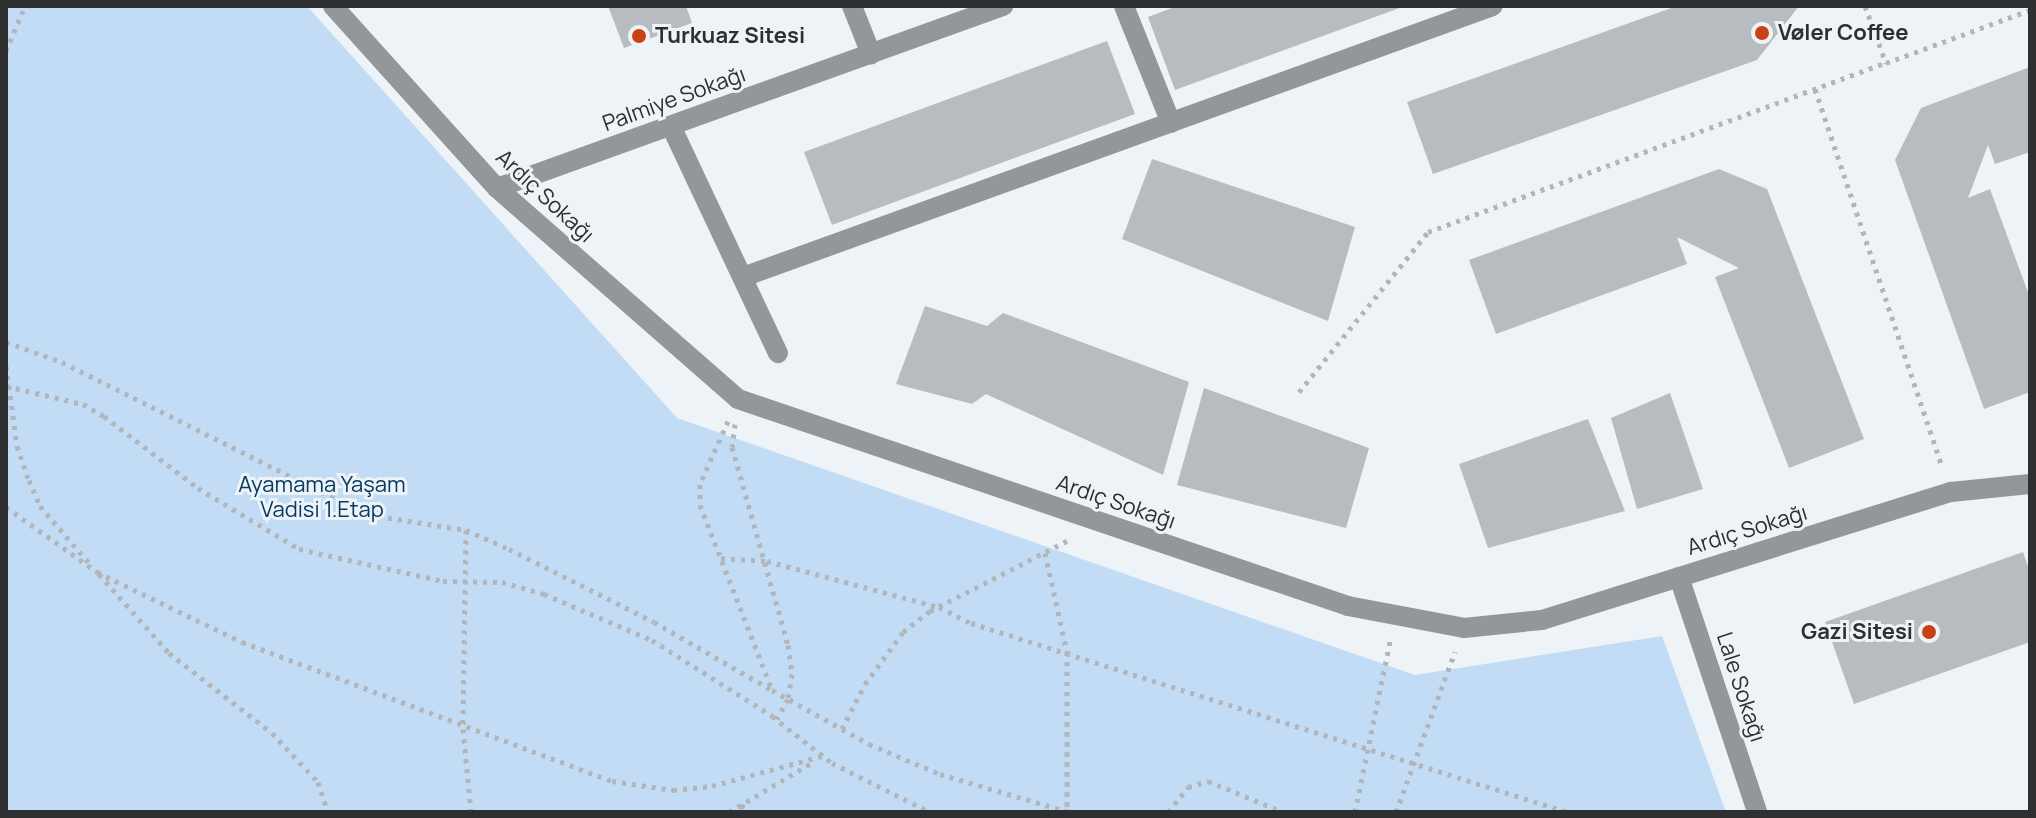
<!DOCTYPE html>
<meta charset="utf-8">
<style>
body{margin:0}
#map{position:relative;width:2036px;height:818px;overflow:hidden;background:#eef3f8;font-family:Manrope,sans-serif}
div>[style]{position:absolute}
.green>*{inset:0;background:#c2dcf5}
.building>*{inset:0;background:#b7bcc1}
.path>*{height:5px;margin-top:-2.5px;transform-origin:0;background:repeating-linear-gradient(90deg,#b2b6ba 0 4px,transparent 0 10px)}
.minor>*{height:20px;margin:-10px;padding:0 10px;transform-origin:10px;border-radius:10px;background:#949799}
.dots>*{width:22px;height:22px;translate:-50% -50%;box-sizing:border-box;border:4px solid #eef3f8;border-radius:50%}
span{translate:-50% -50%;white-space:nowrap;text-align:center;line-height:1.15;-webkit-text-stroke:6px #eef3f8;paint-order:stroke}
.poi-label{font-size:22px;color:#2d2f31;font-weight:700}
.left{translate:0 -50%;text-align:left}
.right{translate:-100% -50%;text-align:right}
.street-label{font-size:22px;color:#2d2f31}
.park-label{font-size:22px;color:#043b62}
.frame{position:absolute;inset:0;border:8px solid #2d2f31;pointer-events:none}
</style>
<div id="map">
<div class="green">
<div style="clip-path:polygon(6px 6px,307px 6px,677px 418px,1415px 675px,1662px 636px,1726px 812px,6px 812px)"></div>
</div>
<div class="building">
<div style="clip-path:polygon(608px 6px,686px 6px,692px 23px,624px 48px)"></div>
<div style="clip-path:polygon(1177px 6px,1405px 6px,1175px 90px,1148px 17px)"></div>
<div style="clip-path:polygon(1677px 6px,1799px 6px,1757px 60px,1433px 174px,1407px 102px)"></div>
<div style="clip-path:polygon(1107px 41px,1135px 114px,832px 225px,804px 152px)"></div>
<div style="clip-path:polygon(2030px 67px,2030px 152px,1995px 164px,1988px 145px,1968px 198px,1990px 189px,2030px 298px,2030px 392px,1984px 409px,1895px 160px,1921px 108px)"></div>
<div style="clip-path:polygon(1152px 159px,1355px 227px,1328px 321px,1122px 239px)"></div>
<div style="clip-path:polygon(1719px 169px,1767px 189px,1864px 439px,1789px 468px,1715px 277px,1739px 268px,1677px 237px,1687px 264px,1496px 334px,1469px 260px)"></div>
<div style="clip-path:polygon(925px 306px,987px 326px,1003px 313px,1189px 382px,1163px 475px,986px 394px,972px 404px,896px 384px)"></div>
<div style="clip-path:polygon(1204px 388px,1369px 448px,1346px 528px,1177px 485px)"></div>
<div style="clip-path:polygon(1670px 393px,1703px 489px,1637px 509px,1611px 418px)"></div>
<div style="clip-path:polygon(1588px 419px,1625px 511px,1488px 548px,1459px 464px)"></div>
<div style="clip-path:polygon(2023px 552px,2030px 572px,2030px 642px,1854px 704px,1825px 622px)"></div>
</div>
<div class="path">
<div style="left:1865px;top:6px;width:61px;rotate:69.8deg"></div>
<div style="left:1886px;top:63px;width:153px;rotate:-20.2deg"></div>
<div style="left:6px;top:51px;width:49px;rotate:-67.1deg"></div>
<div style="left:1815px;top:89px;width:399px;rotate:71.4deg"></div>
<div style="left:6px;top:342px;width:59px;rotate:19.7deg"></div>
<div style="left:62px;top:362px;width:318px;rotate:26.6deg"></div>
<div style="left:346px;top:504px;width:34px;rotate:21deg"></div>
<div style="left:378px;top:516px;width:89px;rotate:9deg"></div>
<div style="left:466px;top:530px;width:47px;rotate:23.8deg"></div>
<div style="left:509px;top:549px;width:162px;rotate:26.7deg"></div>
<div style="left:654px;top:622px;width:136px;rotate:30deg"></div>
<div style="left:6px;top:366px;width:81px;rotate:82.2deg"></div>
<div style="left:17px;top:446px;width:36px;rotate:71deg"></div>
<div style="left:29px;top:480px;width:28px;rotate:67deg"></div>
<div style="left:40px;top:506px;width:77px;rotate:49.2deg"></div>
<div style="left:6px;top:386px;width:79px;rotate:13.2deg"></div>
<div style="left:83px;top:404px;width:24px;rotate:30deg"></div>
<div style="left:104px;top:416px;width:118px;rotate:37.5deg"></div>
<div style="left:198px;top:488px;width:118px;rotate:31.1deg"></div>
<div style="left:299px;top:549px;width:148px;rotate:12.5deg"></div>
<div style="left:443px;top:581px;width:59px;rotate:1deg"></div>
<div style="left:502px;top:582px;width:44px;rotate:15.9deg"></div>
<div style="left:544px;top:594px;width:117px;rotate:23.1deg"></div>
<div style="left:652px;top:640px;width:142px;rotate:32.3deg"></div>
<div style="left:772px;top:716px;width:76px;rotate:38.1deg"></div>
<div style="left:832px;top:763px;width:110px;rotate:26.6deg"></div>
<div style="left:1299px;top:392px;width:206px;rotate:-51.1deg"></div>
<div style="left:1428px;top:232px;width:488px;rotate:-20.3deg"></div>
<div style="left:728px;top:421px;width:69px;rotate:114deg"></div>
<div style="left:700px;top:484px;width:21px;rotate:90deg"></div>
<div style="left:700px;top:505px;width:199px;rotate:68.7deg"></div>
<div style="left:772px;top:690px;width:111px;rotate:29.1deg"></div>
<div style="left:869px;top:744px;width:77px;rotate:22.9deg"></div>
<div style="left:940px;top:774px;width:134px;rotate:16.4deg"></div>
<div style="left:735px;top:424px;width:23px;rotate:97deg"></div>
<div style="left:732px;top:447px;width:206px;rotate:74.2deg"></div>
<div style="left:788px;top:645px;width:29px;rotate:82deg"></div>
<div style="left:792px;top:674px;width:25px;rotate:99deg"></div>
<div style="left:788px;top:699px;width:23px;rotate:119deg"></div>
<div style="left:6px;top:507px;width:112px;rotate:35.5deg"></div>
<div style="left:97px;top:572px;width:161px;rotate:25.8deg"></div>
<div style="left:242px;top:642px;width:395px;rotate:20.6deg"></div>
<div style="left:612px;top:781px;width:62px;rotate:8.4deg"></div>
<div style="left:673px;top:790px;width:39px;rotate:-6deg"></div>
<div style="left:712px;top:786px;width:114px;rotate:-15.3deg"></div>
<div style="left:466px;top:530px;width:199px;rotate:90.9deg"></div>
<div style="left:463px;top:729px;width:83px;rotate:84.5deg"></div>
<div style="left:1045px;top:553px;width:101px;rotate:77.5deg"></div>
<div style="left:1067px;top:652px;width:159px;rotate:90deg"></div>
<div style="left:721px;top:558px;width:46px;rotate:3.7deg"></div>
<div style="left:767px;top:561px;width:178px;rotate:15deg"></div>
<div style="left:939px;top:607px;width:36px;rotate:27deg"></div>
<div style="left:971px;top:623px;width:625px;rotate:17.59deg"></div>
<div style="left:99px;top:574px;width:106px;rotate:48.5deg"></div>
<div style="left:169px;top:653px;width:130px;rotate:37.8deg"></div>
<div style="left:272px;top:733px;width:67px;rotate:46.8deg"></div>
<div style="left:318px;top:782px;width:32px;rotate:72deg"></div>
<div style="left:842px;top:729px;width:51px;rotate:-62.9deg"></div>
<div style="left:865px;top:684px;width:64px;rotate:-53.8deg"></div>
<div style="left:903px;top:632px;width:34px;rotate:-38deg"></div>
<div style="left:930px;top:611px;width:154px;rotate:-27.1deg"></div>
<div style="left:741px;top:805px;width:11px;rotate:41deg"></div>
<div style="left:729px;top:812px;width:100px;rotate:-30.7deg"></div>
<div style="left:1168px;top:812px;width:32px;rotate:-51deg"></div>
<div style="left:1188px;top:787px;width:21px;rotate:-17deg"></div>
<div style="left:1208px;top:781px;width:81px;rotate:22.5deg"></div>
<div style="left:1355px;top:812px;width:175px;rotate:-78.4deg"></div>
<div style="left:1396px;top:812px;width:171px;rotate:-69.8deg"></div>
</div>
<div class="minor">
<div style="left:333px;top:6px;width:245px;rotate:48deg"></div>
<div style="left:497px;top:188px;width:320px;rotate:41.2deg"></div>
<div style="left:738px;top:399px;width:644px;rotate:18.74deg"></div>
<div style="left:1348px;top:606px;width:118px;rotate:10.7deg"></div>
<div style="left:1464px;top:628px;width:78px;rotate:-5.9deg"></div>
<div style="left:1542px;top:620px;width:429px;rotate:-17.4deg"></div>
<div style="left:1951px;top:492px;width:79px;rotate:-5.8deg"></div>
<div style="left:852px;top:6px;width:52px;rotate:68.4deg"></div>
<div style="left:1124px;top:6px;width:126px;rotate:68.1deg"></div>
<div style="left:671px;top:126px;width:251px;rotate:64.8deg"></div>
<div style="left:497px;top:188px;width:538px;rotate:-19.78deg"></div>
<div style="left:743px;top:277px;width:797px;rotate:-19.87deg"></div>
<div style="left:1679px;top:577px;width:248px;rotate:71.6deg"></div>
</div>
<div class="dots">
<div style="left:1762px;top:33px;background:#ca4117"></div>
<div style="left:639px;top:36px;background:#ca4117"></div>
<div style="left:1929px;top:632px;background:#ca4117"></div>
</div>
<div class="poi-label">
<span class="left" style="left:1778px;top:33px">Vøler Coffee</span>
<span class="left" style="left:655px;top:36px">Turkuaz Sitesi</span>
<span class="right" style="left:1913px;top:632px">Gazi Sitesi</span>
</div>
<div class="street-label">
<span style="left:674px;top:99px;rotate:-20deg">Palmiye Sokağı</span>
<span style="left:545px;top:196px;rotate:43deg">Ardıç Sokağı</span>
<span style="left:1116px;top:502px;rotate:19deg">Ardıç Sokağı</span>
<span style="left:1747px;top:530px;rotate:-17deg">Ardıç Sokağı</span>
<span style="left:1741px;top:687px;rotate:72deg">Lale Sokağı</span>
</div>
<div class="park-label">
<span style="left:322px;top:497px">Ayamama Yaşam<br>Vadisi 1.Etap</span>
</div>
<div class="frame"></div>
</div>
